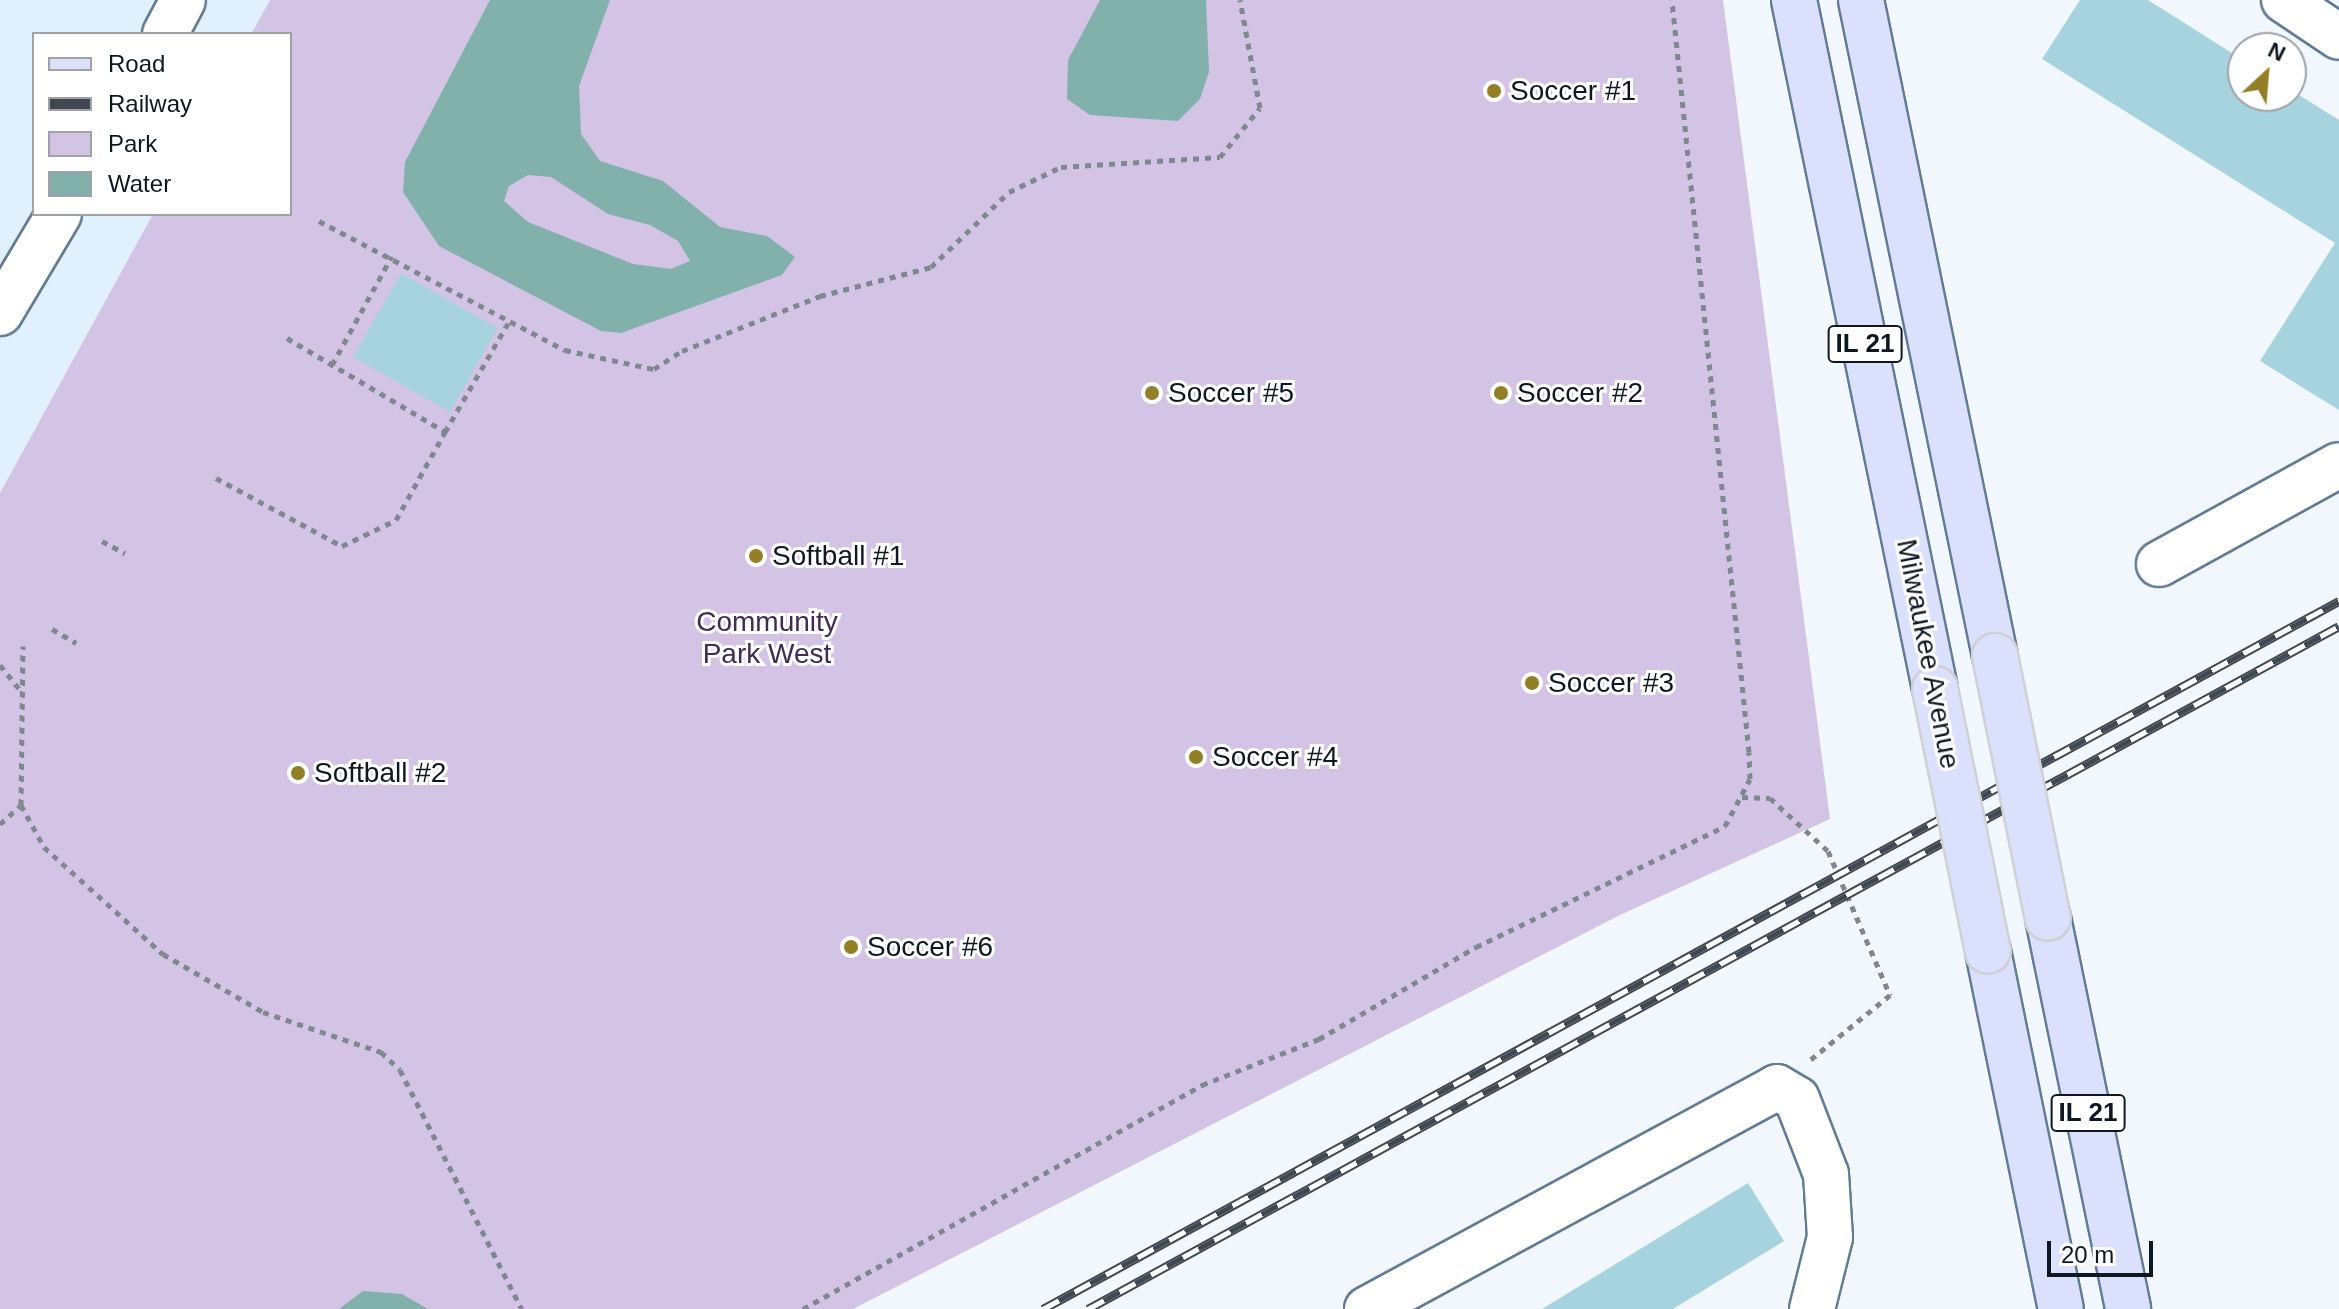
<!DOCTYPE html>
<style>
body{margin:0}
#map{position:relative;width:2339px;height:1309px;overflow:hidden;background:#f1f7fd;font-family:Arial,sans-serif}
div>[style]{position:absolute}
.built>*{inset:0;background:#e1f0fd}
.green>*{inset:0;background:#d3c4e5}
.water>*{inset:0;background:#82b0aa}
.building>*{inset:0;background:#a7d3df}
.path>*{height:5px;margin-top:-2.5px;transform-origin:0;background:repeating-linear-gradient(90deg,#7f878f 0 6px,transparent 0 12px)}
.roads{filter:drop-shadow(2px 0 #617c94) drop-shadow(-2px 0 #617c94) drop-shadow(0 2px #617c94) drop-shadow(0 -2px #617c94)}
.minor>*{height:44px;margin:-22px;padding:0 22px;transform-origin:22px;border-radius:22px;background:#fff}
.major>*{height:44px;margin:-22px;padding:0 22px;transform-origin:22px;border-radius:22px;background:#dbe1fd}
.rail>*{height:9px;margin-top:-4.5px;transform-origin:0;background:repeating-linear-gradient(90deg,#fff 0 18px,#404952 0 36px);box-sizing:border-box;border-block:2px solid #404952}
.bridges{filter:drop-shadow(2px 0 #cfd1d3) drop-shadow(-2px 0 #cfd1d3) drop-shadow(0 2px #cfd1d3) drop-shadow(0 -2px #cfd1d3)}
.major-bridge>*{height:44px;margin:-22px;padding:0 22px;transform-origin:22px;border-radius:22px;background:#dbe1fd}
.dots>*{width:22px;height:22px;translate:-50% -50%;box-sizing:border-box;border:4px solid #fff;border-radius:50%}
span{translate:-50% -50%;white-space:nowrap;text-align:center;line-height:1.15;-webkit-text-stroke:6px #fff;paint-order:stroke}
.shield-label span{padding:2px 6px;background:#fff;border:2px solid;border-radius:6px;-webkit-text-stroke-width:0}
.shield-label{font-size:26px;color:#0e1822;font-weight:700}
.poi-label{font-size:28px;color:#0e1822}
.left{translate:0 -50%;text-align:left}
.park-label{font-size:28px;color:#402a57}
.street-label{font-size:28px;color:#0e1822}
.legend{position:absolute;left:32px;top:32px;width:260px;height:184px;box-sizing:border-box;background:#fff;border:2px solid #9fa3a7;margin:0;padding:10px 14px;list-style:none;font-size:24px;color:#0e1822}
.legend li{display:flex;align-items:center;gap:16px;height:40px}
.legend b{width:40px;border:2px solid #9fa3a7}
.north{position:absolute;left:2227px;top:32px;width:80px;height:80px;box-sizing:border-box;background:#fff;border:2px solid #9fa3a7;border-radius:50%;rotate:26deg;font-size:22px;font-weight:700;line-height:32px;text-align:center;color:#0e1822}
.north::after{content:'';display:block;margin:auto;width:28px;height:36px;background:#937f26;clip-path:polygon(50% 0,100% 100%,50% 72%,0 100%)}
.scale{position:absolute;left:2047px;top:1241px;width:106px;height:36px;box-sizing:border-box;border:4px solid #0e1822;border-top:0;padding-left:10px;font-size:24px;line-height:28px;white-space:nowrap;color:#0e1822;-webkit-text-stroke:6px #fff;paint-order:stroke}
</style>
<div id="map">
<div class="built">
<div style="clip-path:polygon(0 0,270px 0,251px 34px,34px 34px,34px 214px,153px 214px,0 493px)"></div>
</div>
<div class="green">
<div style="clip-path:polygon(270px 0,1723px 0,1830px 819px,1620px 915px,853px 1309px,0 1309px,0 493px,153px 214px,290px 214px,290px 34px,251px 34px)"></div>
</div>
<div class="water">
<div style="clip-path:polygon(evenodd,490px 0,610px 0,579px 86px,581px 134px,600px 161px,663px 181px,720px 227px,767px 236px,795px 257px,782px 275px,621px 333px,601px 331px,439px 246px,403px 192px,405px 162px,490px 0,528px 175px,551px 177px,608px 214px,650px 225px,678px 241px,690px 261px,671px 269px,633px 264px,528px 222px,504px 201px,509px 186px,528px 175px)"></div>
<div style="clip-path:polygon(1100px 0,1206px 0,1209px 72px,1200px 99px,1178px 121px,1090px 115px,1067px 99px,1068px 60px)"></div>
<div style="clip-path:polygon(363px 1291px,402px 1294px,428px 1309px,339px 1309px)"></div>
</div>
<div class="building">
<div style="clip-path:polygon(2080px 0,2148px 0,2243px 60px,2243px 96px,2291px 96px,2291px 90px,2339px 120px,2339px 410px,2260px 361px,2335px 243px,2042px 59px)"></div>
<div style="clip-path:polygon(401px 273px,498px 328px,450px 412px,353px 357px)"></div>
<div style="clip-path:polygon(1748px 1183px,1784px 1241px,1673px 1309px,1542px 1309px)"></div>
</div>
<div class="path">
<div style="left:319px;top:221px;width:278px;rotate:27.7deg"></div>
<div style="left:565px;top:350px;width:91px;rotate:12.1deg"></div>
<div style="left:654px;top:369px;width:33px;rotate:-33deg"></div>
<div style="left:682px;top:351px;width:149px;rotate:-21.7deg"></div>
<div style="left:820px;top:296px;width:115px;rotate:-14.6deg"></div>
<div style="left:931px;top:267px;width:108px;rotate:-43.9deg"></div>
<div style="left:1009px;top:192px;width:58px;rotate:-25.7deg"></div>
<div style="left:1061px;top:167px;width:159px;rotate:-3.6deg"></div>
<div style="left:1220px;top:157px;width:63px;rotate:-50.8deg"></div>
<div style="left:1260px;top:108px;width:110px;rotate:-100.5deg"></div>
<div style="left:287px;top:338px;width:184px;rotate:30.7deg"></div>
<div style="left:445px;top:432px;width:129px;rotate:-59.9deg"></div>
<div style="left:332px;top:365px;width:124px;rotate:-61.2deg"></div>
<div style="left:216px;top:478px;width:143px;rotate:28.4deg"></div>
<div style="left:342px;top:546px;width:60px;rotate:-25.7deg"></div>
<div style="left:396px;top:520px;width:101px;rotate:-60.9deg"></div>
<div style="left:102px;top:541px;width:26px;rotate:28deg"></div>
<div style="left:52px;top:629px;width:28px;rotate:30deg"></div>
<div style="left:0;top:665px;width:35px;rotate:51deg"></div>
<div style="left:1742px;top:797px;width:28px;rotate:2deg"></div>
<div style="left:1770px;top:798px;width:79px;rotate:42.4deg"></div>
<div style="left:1828px;top:851px;width:157px;rotate:66.7deg"></div>
<div style="left:1890px;top:995px;width:103px;rotate:140.9deg"></div>
<div style="left:21px;top:805px;width:48px;rotate:61.3deg"></div>
<div style="left:44px;top:847px;width:160px;rotate:42deg"></div>
<div style="left:163px;top:954px;width:116px;rotate:30.1deg"></div>
<div style="left:263px;top:1012px;width:125px;rotate:18.7deg"></div>
<div style="left:381px;top:1052px;width:26px;rotate:43deg"></div>
<div style="left:400px;top:1070px;width:268px;rotate:63deg"></div>
<div style="left:0;top:824px;width:28px;rotate:-42deg"></div>
<div style="left:21px;top:805px;width:159px;rotate:-89.3deg"></div>
<div style="left:803px;top:1309px;width:458px;rotate:-29.3deg"></div>
<div style="left:1202px;top:1085px;width:126px;rotate:-21.5deg"></div>
<div style="left:1319px;top:1039px;width:182px;rotate:-30.4deg"></div>
<div style="left:1476px;top:947px;width:277px;rotate:-25.9deg"></div>
<div style="left:1725px;top:826px;width:53px;rotate:-62deg"></div>
<div style="left:1750px;top:779px;width:27px;rotate:-92deg"></div>
<div style="left:1749px;top:752px;width:756px;rotate:-95.85deg"></div>
</div>
<div class="roads">
<div class="minor">
<div style="left:2284px;top:0;width:66px;rotate:33.9deg"></div>
<div style="left:165px;top:34px;width:38px;rotate:-62deg"></div>
<div style="left:0;top:313px;width:115px;rotate:-59.2deg"></div>
<div style="left:2159px;top:564px;width:205px;rotate:-28.8deg"></div>
<div style="left:1367px;top:1309px;width:466px;rotate:-28.4deg"></div>
<div style="left:1777px;top:1087px;width:23px;rotate:31deg"></div>
<div style="left:1797px;top:1099px;width:80px;rotate:68.9deg"></div>
<div style="left:1826px;top:1174px;width:63px;rotate:86.4deg"></div>
<div style="left:1830px;top:1237px;width:74px;rotate:104deg"></div>
</div>
<div class="major">
<div style="left:1794px;top:0;width:703px;rotate:78.43deg"></div>
<div style="left:1861px;top:0;width:670px;rotate:78.46deg"></div>
<div style="left:2048px;top:918px;width:399px;rotate:78.4deg"></div>
<div style="left:1988px;top:951px;width:365px;rotate:78.5deg"></div>
</div>
</div>
<div class="rail">
<div style="left:1043px;top:1309px;width:1477px;rotate:-28.65deg"></div>
<div style="left:1088px;top:1309px;width:1425px;rotate:-28.63deg"></div>
</div>
<div class="bridges">
<div class="major-bridge">
<div style="left:1995px;top:656px;width:267px;rotate:78.6deg"></div>
<div style="left:1935px;top:689px;width:267px;rotate:78.6deg"></div>
</div>
</div>
<div class="dots">
<div style="left:1494px;top:91px;background:#937f26"></div>
<div style="left:1152px;top:393px;background:#937f26"></div>
<div style="left:1501px;top:393px;background:#937f26"></div>
<div style="left:756px;top:556px;background:#937f26"></div>
<div style="left:1532px;top:683px;background:#937f26"></div>
<div style="left:1196px;top:757px;background:#937f26"></div>
<div style="left:298px;top:773px;background:#937f26"></div>
<div style="left:851px;top:947px;background:#937f26"></div>
</div>
<div class="shield-label">
<span style="left:1865px;top:344px">IL 21</span>
<span style="left:2088px;top:1113px">IL 21</span>
</div>
<div class="poi-label">
<span class="left" style="left:1510px;top:91px">Soccer #1</span>
<span class="left" style="left:1168px;top:393px">Soccer #5</span>
<span class="left" style="left:1517px;top:393px">Soccer #2</span>
<span class="left" style="left:772px;top:556px">Softball #1</span>
<span class="left" style="left:1548px;top:683px">Soccer #3</span>
<span class="left" style="left:1212px;top:757px">Soccer #4</span>
<span class="left" style="left:314px;top:773px">Softball #2</span>
<span class="left" style="left:867px;top:947px">Soccer #6</span>
</div>
<div class="park-label">
<span style="left:767px;top:638px">Community<br>Park West</span>
</div>
<div class="street-label">
<span style="left:1928px;top:654px;rotate:79deg">Milwaukee Avenue</span>
</div>
<ul class="legend">
<li><b style="height:10px;background:#dbe1fd"></b>Road</li>
<li><b style="height:10px;background:#404952"></b>Railway</li>
<li><b style="height:22px;background:#d3c4e5"></b>Park</li>
<li><b style="height:22px;background:#82b0aa"></b>Water</li>
</ul>
<div class="north">N</div>
<div class="scale">20 m</div>
</div>
